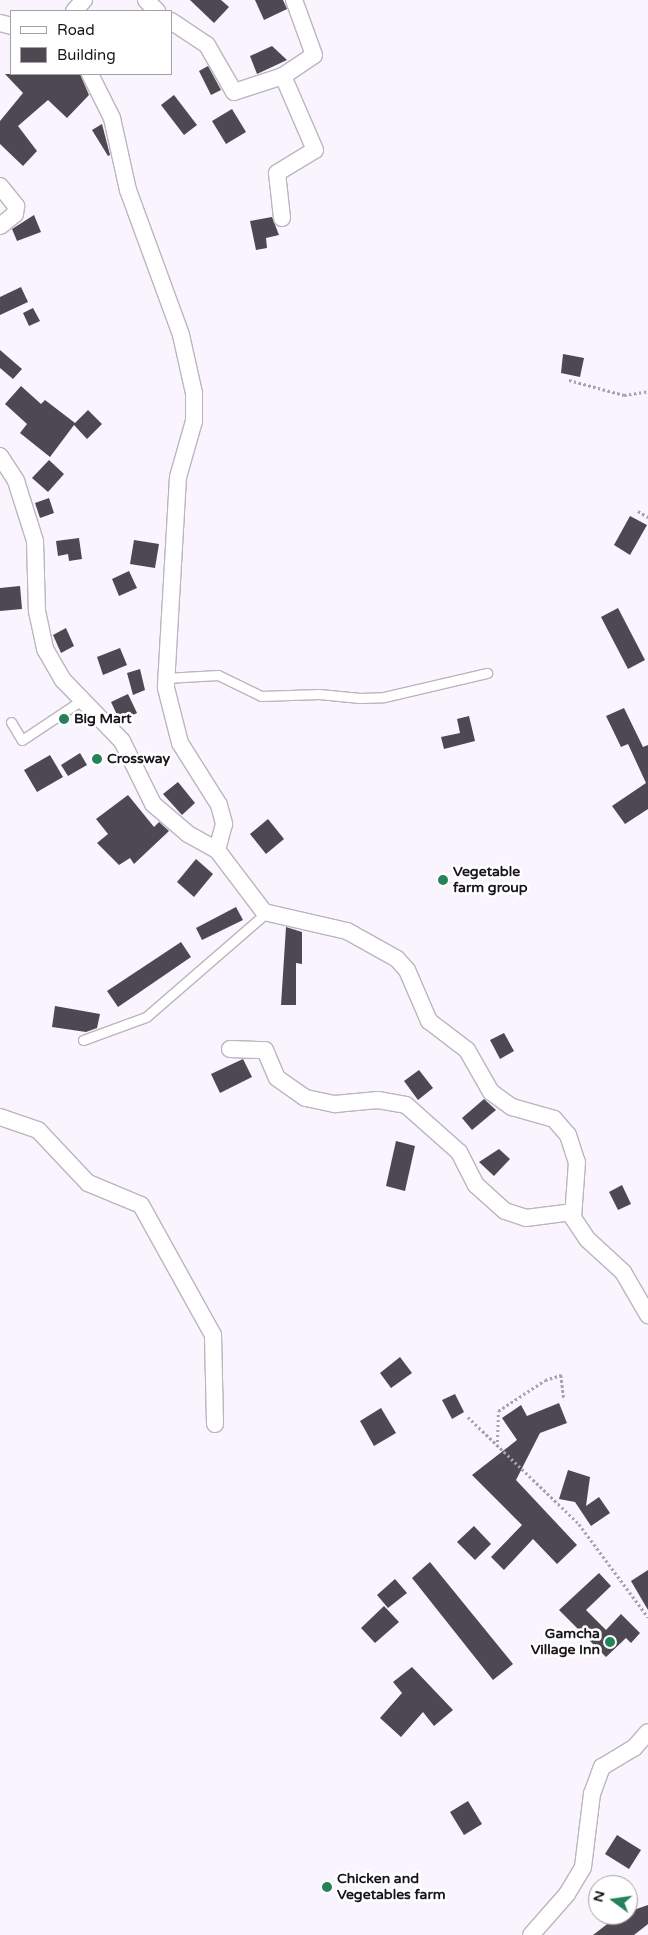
<!DOCTYPE html>
<style>
body{margin:0}
#map{position:relative;width:648px;height:1935px;overflow:hidden;background:#f9f4fe;font-family:"Varela Round",sans-serif}
div>[style]{position:absolute}
.building>*{inset:0;background:#4d4851}
.path>*{height:2.5px;margin-top:-1.25px;transform-origin:0;background:repeating-linear-gradient(90deg,#a6a2aa 0 2.5px,transparent 0 5px)}
.roads{filter:drop-shadow(1px 0 #bbb5c0) drop-shadow(-1px 0 #bbb5c0) drop-shadow(0 1px #bbb5c0) drop-shadow(0 -1px #bbb5c0)}
.lane>*{height:9px;margin:-4.5px;padding:0 4.5px;transform-origin:4.5px;border-radius:4.5px;background:#fff}
.street>*{height:16px;margin:-8px;padding:0 8px;transform-origin:8px;border-radius:8px;background:#fff}
.dots>*{width:14px;height:14px;translate:-50% -50%;box-sizing:border-box;border:2px solid #fff;border-radius:50%}
span{translate:-50% -50%;white-space:nowrap;text-align:center;line-height:1.15;-webkit-text-stroke:5px #fff;paint-order:stroke}
.poi-label{font-size:14px;color:#171519;font-weight:700}
.left{translate:0 -50%;text-align:left}
.right{translate:-100% -50%;text-align:right}
.legend{position:absolute;left:10px;top:10px;width:162px;height:65px;box-sizing:border-box;background:#fff;border:1px solid #a2a1a3;margin:0;padding:6px 9px;list-style:none;font-size:15px;color:#171519}
.legend li{display:flex;align-items:center;gap:10px;height:25px}
.legend b{width:25px;border:1px solid #a2a1a3}
.north{position:absolute;left:588px;top:1875px;width:50px;height:50px;box-sizing:border-box;background:#fff;border:1px solid #a2a1a3;border-radius:50%;rotate:284deg;font-size:14px;font-weight:700;line-height:20px;text-align:center;color:#171519}
.north::after{content:'';display:block;margin:auto;width:18px;height:22px;background:#258259;clip-path:polygon(50% 0,100% 100%,50% 72%,0 100%)}
</style>
<div id="map">
<div class="building">
<div style="clip-path:polygon(190px 0,221px 0,229px 7px,214px 23px)"></div>
<div style="clip-path:polygon(255px 0,283px 0,287px 9px,264px 20px)"></div>
<div style="clip-path:polygon(272px 46px,287px 60px,257px 74px,250px 56px)"></div>
<div style="clip-path:polygon(208px 66px,221px 90px,211px 95px,199px 71px)"></div>
<div style="clip-path:polygon(5px 74px,80px 74px,89px 95px,67px 118px,48px 100px,18px 126px,37px 151px,23px 166px,0 144px,0 121px,23px 93px)"></div>
<div style="clip-path:polygon(174px 95px,197px 125px,184px 135px,161px 105px)"></div>
<div style="clip-path:polygon(232px 109px,246px 132px,226px 144px,212px 121px)"></div>
<div style="clip-path:polygon(102px 124px,110px 155px,108px 156px,92px 130px)"></div>
<div style="clip-path:polygon(34px 215px,41px 232px,17px 241px,12px 229px)"></div>
<div style="clip-path:polygon(272px 217px,279px 235px,266px 238px,267px 248px,256px 250px,250px 221px)"></div>
<div style="clip-path:polygon(21px 287px,28px 302px,0 315px,0 297px)"></div>
<div style="clip-path:polygon(33px 308px,40px 321px,29px 326px,23px 313px)"></div>
<div style="clip-path:polygon(0 350px,22px 369px,13px 379px,0 368px)"></div>
<div style="clip-path:polygon(563px 354px,584px 358px,580px 377px,561px 373px)"></div>
<div style="clip-path:polygon(21px 386px,41px 404px,45px 400px,75px 423px,88px 410px,102px 424px,87px 439px,74px 425px,50px 457px,20px 433px,27px 424px,5px 404px)"></div>
<div style="clip-path:polygon(49px 460px,64px 474px,48px 492px,32px 478px)"></div>
<div style="clip-path:polygon(49px 498px,54px 513px,40px 518px,35px 503px)"></div>
<div style="clip-path:polygon(630px 516px,647px 525px,630px 555px,614px 545px)"></div>
<div style="clip-path:polygon(79px 538px,82px 559px,69px 561px,68px 554px,58px 556px,56px 541px)"></div>
<div style="clip-path:polygon(134px 540px,159px 544px,155px 568px,130px 564px)"></div>
<div style="clip-path:polygon(129px 571px,137px 588px,119px 596px,112px 579px)"></div>
<div style="clip-path:polygon(20px 586px,22px 609px,0 611px,0 588px)"></div>
<div style="clip-path:polygon(618px 608px,645px 660px,628px 669px,601px 617px)"></div>
<div style="clip-path:polygon(66px 628px,74px 646px,61px 653px,53px 635px)"></div>
<div style="clip-path:polygon(120px 648px,127px 665px,103px 675px,97px 657px)"></div>
<div style="clip-path:polygon(140px 669px,145px 690px,133px 695px,127px 673px)"></div>
<div style="clip-path:polygon(128px 694px,137px 713px,120px 721px,111px 702px)"></div>
<div style="clip-path:polygon(624px 708px,643px 747px,648px 745px,648px 809px,625px 824px,612px 806px,646px 783px,628px 744px,621px 747px,606px 716px)"></div>
<div style="clip-path:polygon(469px 716px,475px 741px,444px 749px,441px 737px,460px 733px,457px 719px)"></div>
<div style="clip-path:polygon(80px 753px,87px 765px,68px 776px,61px 765px)"></div>
<div style="clip-path:polygon(50px 755px,63px 777px,37px 792px,24px 770px)"></div>
<div style="clip-path:polygon(178px 782px,195px 803px,182px 815px,163px 794px)"></div>
<div style="clip-path:polygon(128px 795px,154px 827px,159px 822px,169px 831px,134px 864px,130px 858px,119px 865px,97px 843px,108px 834px,96px 819px)"></div>
<div style="clip-path:polygon(268px 819px,284px 839px,266px 854px,250px 834px)"></div>
<div style="clip-path:polygon(196px 859px,213px 874px,194px 897px,177px 882px)"></div>
<div style="clip-path:polygon(236px 907px,243px 920px,202px 940px,196px 928px)"></div>
<div style="clip-path:polygon(286px 927px,302px 932px,302px 964px,296px 963px,296px 1005px,281px 1005px)"></div>
<div style="clip-path:polygon(181px 942px,191px 957px,118px 1007px,107px 991px)"></div>
<div style="clip-path:polygon(55px 1006px,100px 1014px,97px 1028px,86px 1032px,52px 1027px)"></div>
<div style="clip-path:polygon(504px 1033px,514px 1051px,500px 1059px,490px 1040px)"></div>
<div style="clip-path:polygon(243px 1059px,252px 1077px,220px 1093px,211px 1074px)"></div>
<div style="clip-path:polygon(419px 1070px,433px 1088px,418px 1100px,404px 1081px)"></div>
<div style="clip-path:polygon(484px 1099px,496px 1110px,472px 1130px,462px 1118px)"></div>
<div style="clip-path:polygon(396px 1141px,415px 1146px,405px 1191px,386px 1186px)"></div>
<div style="clip-path:polygon(499px 1149px,510px 1159px,494px 1176px,479px 1162px)"></div>
<div style="clip-path:polygon(622px 1185px,631px 1204px,618px 1210px,609px 1192px)"></div>
<div style="clip-path:polygon(400px 1357px,412px 1373px,391px 1388px,380px 1373px)"></div>
<div style="clip-path:polygon(455px 1394px,464px 1412px,452px 1419px,442px 1400px)"></div>
<div style="clip-path:polygon(559px 1403px,567px 1423px,540px 1433px,516px 1480px,577px 1545px,557px 1564px,533px 1539px,504px 1570px,491px 1557px,522px 1525px,472px 1475px,517px 1440px,502px 1418px,521px 1405px,527px 1416px)"></div>
<div style="clip-path:polygon(381px 1408px,396px 1433px,374px 1446px,360px 1421px)"></div>
<div style="clip-path:polygon(568px 1470px,590px 1477px,586px 1506px,599px 1497px,610px 1513px,591px 1526px,575px 1502px,559px 1499px)"></div>
<div style="clip-path:polygon(474px 1526px,491px 1544px,475px 1560px,457px 1542px)"></div>
<div style="clip-path:polygon(430px 1562px,513px 1664px,493px 1680px,412px 1578px)"></div>
<div style="clip-path:polygon(648px 1570px,648px 1610px,631px 1581px)"></div>
<div style="clip-path:polygon(599px 1573px,611px 1586px,586px 1610px,606px 1630px,621px 1614px,640px 1633px,631px 1643px,626px 1638px,606px 1657px,559px 1610px)"></div>
<div style="clip-path:polygon(395px 1579px,407px 1593px,388px 1608px,377px 1595px)"></div>
<div style="clip-path:polygon(384px 1606px,399px 1622px,375px 1643px,361px 1628px)"></div>
<div style="clip-path:polygon(412px 1667px,453px 1710px,434px 1726px,423px 1712px,401px 1737px,380px 1718px,402px 1693px,393px 1682px)"></div>
<div style="clip-path:polygon(468px 1801px,482px 1824px,464px 1835px,450px 1812px)"></div>
<div style="clip-path:polygon(617px 1835px,641px 1850px,629px 1869px,605px 1854px)"></div>
<div style="clip-path:polygon(648px 1905px,648px 1924px,634px 1935px,593px 1935px,619px 1915px)"></div>
</div>
<div class="path">
<div style="left:569px;top:380px;width:57px;rotate:15.3deg"></div>
<div style="left:624px;top:395px;width:24px;rotate:-9deg"></div>
<div style="left:638px;top:511px;width:12px;rotate:31deg"></div>
<div style="left:468px;top:1417px;width:154px;rotate:43.9deg"></div>
<div style="left:579px;top:1524px;width:116px;rotate:53.4deg"></div>
<div style="left:497px;top:1447px;width:36px;rotate:-88deg"></div>
<div style="left:498px;top:1411px;width:56px;rotate:-33.4deg"></div>
<div style="left:545px;top:1380px;width:17px;rotate:-17deg"></div>
<div style="left:561px;top:1375px;width:25px;rotate:83deg"></div>
</div>
<div class="roads">
<div class="lane">
<div style="left:166px;top:678px;width:52px;rotate:-3.3deg"></div>
<div style="left:218px;top:675px;width:48px;rotate:26deg"></div>
<div style="left:261px;top:696px;width:58px;rotate:-2deg"></div>
<div style="left:319px;top:694px;width:41px;rotate:5.6deg"></div>
<div style="left:360px;top:698px;width:24px;rotate:-2deg"></div>
<div style="left:384px;top:697px;width:106px;rotate:-13.1deg"></div>
<div style="left:11px;top:722px;width:21px;rotate:59deg"></div>
<div style="left:22px;top:740px;width:72px;rotate:-33.7deg"></div>
<div style="left:83px;top:1040px;width:67px;rotate:-20.1deg"></div>
<div style="left:146px;top:1017px;width:159px;rotate:-40.9deg"></div>
</div>
<div class="street">
<div style="left:146px;top:0;width:16px;rotate:45deg"></div>
<div style="left:74px;top:11px;width:15px;rotate:-48deg"></div>
<div style="left:171px;top:21px;width:43px;rotate:33.7deg"></div>
<div style="left:207px;top:45px;width:54px;rotate:60.1deg"></div>
<div style="left:234px;top:92px;width:52px;rotate:-18.1deg"></div>
<div style="left:283px;top:76px;width:37px;rotate:-34deg"></div>
<div style="left:314px;top:55px;width:59px;rotate:-110deg"></div>
<div style="left:0;top:23px;width:11px;rotate:15deg"></div>
<div style="left:90px;top:74px;width:49px;rotate:63.4deg"></div>
<div style="left:112px;top:118px;width:74px;rotate:77.5deg"></div>
<div style="left:128px;top:190px;width:154px;rotate:69.9deg"></div>
<div style="left:181px;top:335px;width:59px;rotate:77.4deg"></div>
<div style="left:194px;top:393px;width:28px;rotate:90deg"></div>
<div style="left:194px;top:421px;width:58px;rotate:105.9deg"></div>
<div style="left:178px;top:477px;width:211px;rotate:93.3deg"></div>
<div style="left:166px;top:688px;width:57px;rotate:75.7deg"></div>
<div style="left:180px;top:743px;width:73px;rotate:57.8deg"></div>
<div style="left:219px;top:805px;width:20px;rotate:75deg"></div>
<div style="left:224px;top:824px;width:27px;rotate:105deg"></div>
<div style="left:0;top:186px;width:26px;rotate:51deg"></div>
<div style="left:16px;top:206px;width:8px;rotate:97deg"></div>
<div style="left:15px;top:214px;width:19px;rotate:141deg"></div>
<div style="left:282px;top:218px;width:45px;rotate:-96.3deg"></div>
<div style="left:277px;top:173px;width:44px;rotate:-31.2deg"></div>
<div style="left:315px;top:150px;width:81px;rotate:-113.4deg"></div>
<div style="left:0;top:456px;width:30px;rotate:57deg"></div>
<div style="left:16px;top:481px;width:63px;rotate:72.4deg"></div>
<div style="left:35px;top:541px;width:70px;rotate:88.4deg"></div>
<div style="left:37px;top:611px;width:39px;rotate:78deg"></div>
<div style="left:45px;top:649px;width:36px;rotate:60deg"></div>
<div style="left:63px;top:680px;width:85px;rotate:46deg"></div>
<div style="left:122px;top:741px;width:70px;rotate:63.8deg"></div>
<div style="left:153px;top:804px;width:46px;rotate:40.6deg"></div>
<div style="left:188px;top:834px;width:33px;rotate:29deg"></div>
<div style="left:217px;top:850px;width:78px;rotate:52.8deg"></div>
<div style="left:264px;top:912px;width:85px;rotate:12.9deg"></div>
<div style="left:347px;top:931px;width:57px;rotate:29.2deg"></div>
<div style="left:397px;top:959px;width:15px;rotate:48deg"></div>
<div style="left:407px;top:970px;width:56px;rotate:66.7deg"></div>
<div style="left:429px;top:1021px;width:48px;rotate:37.3deg"></div>
<div style="left:467px;top:1050px;width:48px;rotate:60.3deg"></div>
<div style="left:491px;top:1092px;width:26px;rotate:36deg"></div>
<div style="left:512px;top:1107px;width:44px;rotate:15.9deg"></div>
<div style="left:554px;top:1119px;width:21px;rotate:49deg"></div>
<div style="left:568px;top:1135px;width:28px;rotate:72deg"></div>
<div style="left:577px;top:1162px;width:56px;rotate:94.1deg"></div>
<div style="left:573px;top:1218px;width:25px;rotate:56deg"></div>
<div style="left:587px;top:1239px;width:49px;rotate:42.5deg"></div>
<div style="left:623px;top:1272px;width:50px;rotate:59.8deg"></div>
<div style="left:230px;top:1049px;width:35px;rotate:2deg"></div>
<div style="left:265px;top:1050px;width:30px;rotate:67deg"></div>
<div style="left:277px;top:1078px;width:35px;rotate:35deg"></div>
<div style="left:306px;top:1098px;width:30px;rotate:12deg"></div>
<div style="left:335px;top:1104px;width:43px;rotate:-5.3deg"></div>
<div style="left:378px;top:1100px;width:28px;rotate:10deg"></div>
<div style="left:406px;top:1105px;width:71px;rotate:41.6deg"></div>
<div style="left:459px;top:1152px;width:37px;rotate:63deg"></div>
<div style="left:476px;top:1185px;width:39px;rotate:42deg"></div>
<div style="left:505px;top:1211px;width:22px;rotate:18deg"></div>
<div style="left:526px;top:1218px;width:46px;rotate:-7.4deg"></div>
<div style="left:0;top:1117px;width:40px;rotate:18.9deg"></div>
<div style="left:38px;top:1130px;width:73px;rotate:46.7deg"></div>
<div style="left:88px;top:1183px;width:57px;rotate:22.5deg"></div>
<div style="left:141px;top:1205px;width:149px;rotate:61deg"></div>
<div style="left:213px;top:1335px;width:89px;rotate:88.7deg"></div>
<div style="left:531px;top:1935px;width:55px;rotate:-48.7deg"></div>
<div style="left:567px;top:1894px;width:31px;rotate:-59deg"></div>
<div style="left:583px;top:1867px;width:74px;rotate:-83deg"></div>
<div style="left:592px;top:1794px;width:29px;rotate:-70deg"></div>
<div style="left:602px;top:1767px;width:37px;rotate:-31deg"></div>
<div style="left:634px;top:1748px;width:21px;rotate:-49deg"></div>
</div>
</div>
<div class="dots">
<div style="left:64px;top:719px;background:#258259"></div>
<div style="left:97px;top:759px;background:#258259"></div>
<div style="left:443px;top:880px;background:#258259"></div>
<div style="left:610px;top:1642px;background:#258259"></div>
<div style="left:327px;top:1887px;background:#258259"></div>
</div>
<div class="poi-label">
<span class="left" style="left:74px;top:719px">Big Mart</span>
<span class="left" style="left:107px;top:759px">Crossway</span>
<span class="left" style="left:453px;top:880px">Vegetable<br>farm group</span>
<span class="right" style="left:600px;top:1642px">Gamcha<br>Village Inn</span>
<span class="left" style="left:337px;top:1887px">Chicken and<br>Vegetables farm</span>
</div>
<ul class="legend">
<li><b style="height:6px;background:#fff"></b>Road</li>
<li><b style="height:14px;background:#4d4851"></b>Building</li>
</ul>
<div class="north">N</div>
</div>
